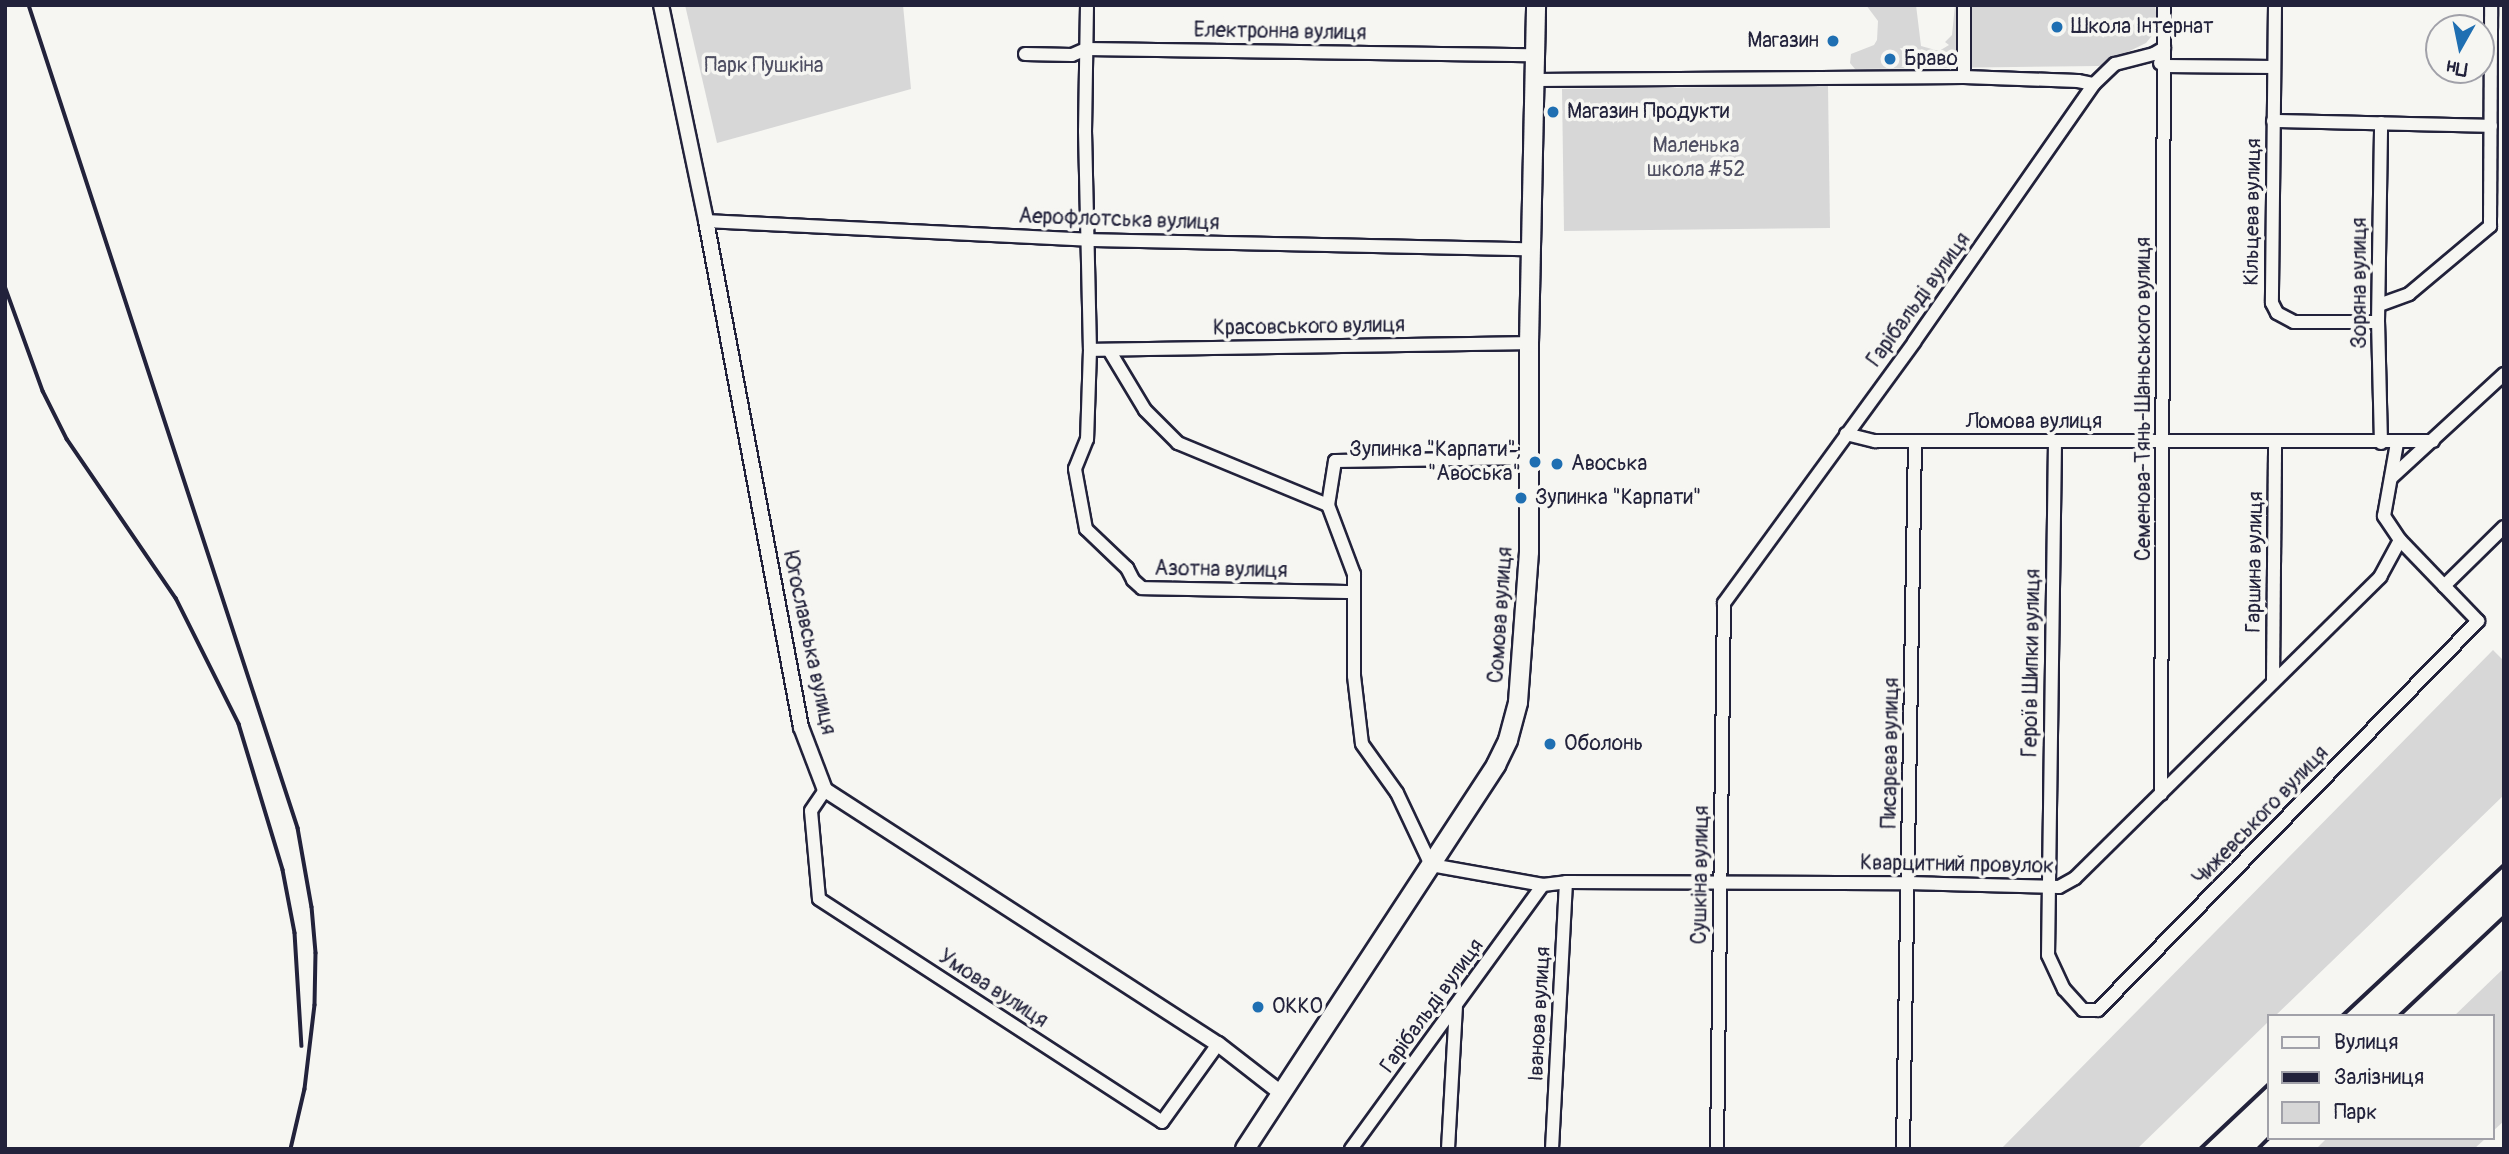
<!DOCTYPE html>
<meta charset="utf-8">
<style>
body{margin:0}
#map{position:relative;width:2509px;height:1154px;overflow:hidden;background:#f6f6f2;font-family:Pangolin,sans-serif}
div>[style]{position:absolute}
.green>*{inset:0;background:#d7d7d7}
.roads{filter:drop-shadow(2px 0 #22223b) drop-shadow(-2px 0 #22223b) drop-shadow(0 2px #22223b) drop-shadow(0 -2px #22223b)}
.minor>*{height:12px;margin:-6px;padding:0 6px;transform-origin:6px;border-radius:6px;background:#f6f6f2}
.tertiary>*{height:14px;margin:-7px;padding:0 7px;transform-origin:7px;border-radius:7px;background:#f6f6f2}
.secondary>*{height:18px;margin:-9px;padding:0 9px;transform-origin:9px;border-radius:9px;background:#f6f6f2}
.rail>*{height:3.5px;margin:-1.75px;padding:0 1.75px;transform-origin:1.75px;border-radius:1.75px;background:#22223b}
.dots>*{width:19px;height:19px;translate:-50% -50%;box-sizing:border-box;border:4px solid #f6f6f2;border-radius:50%}
span{translate:-50% -50%;white-space:nowrap;text-align:center;line-height:1.15;-webkit-text-stroke:7px #f6f6f2;paint-order:stroke}
.poi-label{font-size:21px;color:#22223b}
.left{translate:0 -50%;text-align:left}
.right{translate:-100% -50%;text-align:right}
.street-label{font-size:21px;color:#22223b}
.park-label{font-size:21px;color:#4f4f62}
.frame{position:absolute;inset:0;border:7px solid #22223b;pointer-events:none}
.legend{position:absolute;left:2267px;top:1014px;width:228px;height:126px;box-sizing:border-box;background:#f6f6f2;border:2px solid #a1a1a9;margin:0;padding:9px 12px;list-style:none;font-size:21px;color:#22223b}
.legend li{display:flex;align-items:center;gap:14px;height:35px}
.legend b{width:35px;border:2px solid #a1a1a9}
.north{position:absolute;left:2425px;top:14px;width:70px;height:70px;box-sizing:border-box;background:#f6f6f2;border:2px solid #a1a1a9;border-radius:50%;rotate:189deg;font-size:19px;font-weight:700;line-height:28px;text-align:center;color:#22223b}
.north::after{content:'';display:block;margin:auto;width:24px;height:32px;background:#1f6fb2;clip-path:polygon(50% 0,100% 100%,50% 72%,0 100%)}
</style>
<div id="map">
<div class="green">
<div style="clip-path:polygon(685px 5px,903px 5px,911px 89px,717px 143px)"></div>
<div style="clip-path:polygon(1866px 5px,1916px 5px,1921px 46px,1939px 51px,1949px 45px,1945px 42px,1952px 35px,1955px 5px,2155px 5px,2157px 19px,2154px 33px,2146px 43px,2099px 66px,1855px 69px,1850px 63px,1851px 54px,1874px 45px,1877px 40px,1878px 21px)"></div>
<div style="clip-path:polygon(1828px 86px,1830px 228px,1564px 231px,1562px 89px)"></div>
<div style="clip-path:polygon(2493px 650px,2504px 661px,2504px 795px,2275px 1016px,2269px 1016px,2269px 1021px,2137px 1149px,2001px 1149px)"></div>
<div style="clip-path:polygon(2504px 968px,2504px 1121px,2493px 1131px,2493px 1016px,2454px 1016px)"></div>
<div style="clip-path:polygon(2327px 1138px,2486px 1138px,2474px 1149px,2316px 1149px)"></div>
</div>
<div class="roads">
<div class="minor">
<div style="left:1087px;top:5px;width:126px;rotate:90.9deg"></div>
<div style="left:1085px;top:131px;width:219px;rotate:88.7deg"></div>
<div style="left:1090px;top:350px;width:89px;rotate:91.9deg"></div>
<div style="left:1087px;top:439px;width:32px;rotate:112deg"></div>
<div style="left:1075px;top:469px;width:61px;rotate:79.6deg"></div>
<div style="left:1086px;top:529px;width:57px;rotate:43.6deg"></div>
<div style="left:1127px;top:568px;width:13px;rotate:63deg"></div>
<div style="left:1133px;top:580px;width:12px;rotate:42deg"></div>
<div style="left:1142px;top:588px;width:212px;rotate:1.1deg"></div>
<div style="left:1964px;top:5px;width:72px;rotate:90deg"></div>
<div style="left:2275px;top:5px;width:298px;rotate:90.6deg"></div>
<div style="left:2272px;top:303px;width:11px;rotate:63deg"></div>
<div style="left:2277px;top:313px;width:19px;rotate:28deg"></div>
<div style="left:2294px;top:322px;width:84px"></div>
<div style="left:1025px;top:54px;width:47px;rotate:1.2deg"></div>
<div style="left:1072px;top:55px;width:15px;rotate:-23deg"></div>
<div style="left:1086px;top:49px;width:449px;rotate:0.8deg"></div>
<div style="left:2160px;top:63px;width:6px;rotate:31deg"></div>
<div style="left:2165px;top:66px;width:109px;rotate:0.5deg"></div>
<div style="left:1535px;top:80px;width:429px;rotate:-0.4deg"></div>
<div style="left:1964px;top:77px;width:114px;rotate:2deg"></div>
<div style="left:2078px;top:81px;width:16px;rotate:11deg"></div>
<div style="left:2273px;top:121px;width:218px;rotate:1.3deg"></div>
<div style="left:706px;top:221px;width:382px;rotate:2.8deg"></div>
<div style="left:1088px;top:240px;width:443px;rotate:1.2deg"></div>
<div style="left:2379px;top:305px;width:32px;rotate:-20deg"></div>
<div style="left:2409px;top:294px;width:106px;rotate:-40deg"></div>
<div style="left:2490px;top:226px;width:221px;rotate:-89.7deg"></div>
<div style="left:1090px;top:350px;width:439px;rotate:-0.9deg"></div>
<div style="left:1109px;top:350px;width:70px;rotate:59deg"></div>
<div style="left:1145px;top:410px;width:47px;rotate:45deg"></div>
<div style="left:1178px;top:443px;width:162px;rotate:22.5deg"></div>
<div style="left:1846px;top:434px;width:30px;rotate:14deg"></div>
<div style="left:1875px;top:441px;width:558px"></div>
<div style="left:2055px;top:442px;width:513px;rotate:90.78deg"></div>
<div style="left:2048px;top:955px;width:38px;rotate:65deg"></div>
<div style="left:2064px;top:989px;width:28px;rotate:48deg"></div>
<div style="left:2083px;top:1010px;width:15px"></div>
<div style="left:2098px;top:1010px;width:544px;rotate:-45.67deg"></div>
<div style="left:2478px;top:621px;width:112px;rotate:-133.9deg"></div>
<div style="left:2381px;top:443px;width:121px;rotate:-91.4deg"></div>
<div style="left:2378px;top:322px;width:199px;rotate:-89.1deg"></div>
<div style="left:1529px;top:458px;width:194px;rotate:179.1deg"></div>
<div style="left:1335px;top:461px;width:45px;rotate:99deg"></div>
<div style="left:1328px;top:505px;width:74px;rotate:69.4deg"></div>
<div style="left:1354px;top:574px;width:102px;rotate:90deg"></div>
<div style="left:1354px;top:676px;width:68px;rotate:83.3deg"></div>
<div style="left:1362px;top:744px;width:60px;rotate:54.5deg"></div>
<div style="left:1397px;top:793px;width:80px;rotate:64.7deg"></div>
<div style="left:1431px;top:865px;width:114px;rotate:10.1deg"></div>
<div style="left:1543px;top:885px;width:23px;rotate:-7deg"></div>
<div style="left:1566px;top:882px;width:342px;rotate:0.2deg"></div>
<div style="left:1908px;top:883px;width:151px;rotate:1.5deg"></div>
<div style="left:2059px;top:887px;width:18px;rotate:-29deg"></div>
<div style="left:2075px;top:878px;width:429px;rotate:-44.6deg"></div>
<div style="left:2380px;top:577px;width:42px;rotate:-61.6deg"></div>
<div style="left:2400px;top:540px;width:29px;rotate:-124deg"></div>
<div style="left:2384px;top:516px;width:74px;rotate:-79.9deg"></div>
<div style="left:2391px;top:478px;width:154px;rotate:-42.6deg"></div>
<div style="left:2444px;top:586px;width:84px;rotate:-44.5deg"></div>
<div style="left:2273px;top:681px;width:238px;rotate:-89.5deg"></div>
<div style="left:825px;top:790px;width:25px;rotate:124deg"></div>
<div style="left:811px;top:811px;width:88px;rotate:84.8deg"></div>
<div style="left:819px;top:899px;width:409px;rotate:33deg"></div>
<div style="left:1162px;top:1122px;width:96px;rotate:-54.3deg"></div>
<div style="left:2161px;top:794px;width:789px;rotate:-89.78deg"></div>
<div style="left:1351px;top:1149px;width:326px;rotate:-54deg"></div>
<div style="left:1448px;top:1149px;width:142px;rotate:-86.8deg"></div>
<div style="left:1552px;top:1149px;width:267px;rotate:-87deg"></div>
<div style="left:1717px;top:1149px;width:546px;rotate:-89.27deg"></div>
<div style="left:1724px;top:603px;width:323px;rotate:-53.9deg"></div>
<div style="left:1914px;top:342px;width:315px;rotate:-55.1deg"></div>
<div style="left:2094px;top:84px;width:29px;rotate:-44deg"></div>
<div style="left:2115px;top:64px;width:40px;rotate:-14.4deg"></div>
<div style="left:2154px;top:54px;width:12px;rotate:-31deg"></div>
<div style="left:1903px;top:1149px;width:708px;rotate:-89.03deg"></div>
</div>
<div class="tertiary">
<div style="left:661px;top:5px;width:221px;rotate:78.2deg"></div>
<div style="left:706px;top:221px;width:515px;rotate:79.37deg"></div>
<div style="left:801px;top:727px;width:67px;rotate:69.1deg"></div>
<div style="left:825px;top:790px;width:468px;rotate:32.9deg"></div>
<div style="left:1218px;top:1044px;width:80px;rotate:37.9deg"></div>
</div>
<div class="secondary">
<div style="left:1245px;top:1149px;width:459px;rotate:-56.8deg"></div>
<div style="left:1496px;top:765px;width:28px;rotate:-64deg"></div>
<div style="left:1508px;top:740px;width:39px;rotate:-75deg"></div>
<div style="left:1518px;top:702px;width:150px;rotate:-85.8deg"></div>
<div style="left:1529px;top:552px;width:209px;rotate:-90deg"></div>
<div style="left:1529px;top:343px;width:338px;rotate:-88.8deg"></div>
</div>
</div>
<div class="rail">
<div style="left:29px;top:5px;width:866px;rotate:71.9deg"></div>
<div style="left:298px;top:828px;width:80px;rotate:80deg"></div>
<div style="left:312px;top:907px;width:46px;rotate:85deg"></div>
<div style="left:316px;top:953px;width:52px;rotate:91.1deg"></div>
<div style="left:315px;top:1005px;width:85px;rotate:96.8deg"></div>
<div style="left:305px;top:1089px;width:62px;rotate:103.1deg"></div>
<div style="left:5px;top:286px;width:112px;rotate:70.1deg"></div>
<div style="left:43px;top:391px;width:54px;rotate:63.4deg"></div>
<div style="left:67px;top:439px;width:193px;rotate:55.6deg"></div>
<div style="left:176px;top:598px;width:141px;rotate:63.4deg"></div>
<div style="left:239px;top:724px;width:152px;rotate:73.2deg"></div>
<div style="left:283px;top:870px;width:64px;rotate:79.2deg"></div>
<div style="left:295px;top:933px;width:113px;rotate:86.5deg"></div>
<div style="left:2342px;top:1016px;width:221px;rotate:-43deg"></div>
<div style="left:2399px;top:1016px;width:144px;rotate:-43.3deg"></div>
<div style="left:2200px;top:1149px;width:95px;rotate:-43.3deg"></div>
<div style="left:2258px;top:1149px;width:16px;rotate:-45deg"></div>
</div>
<div class="dots">
<div style="left:2057px;top:27px;background:#1f6fb2"></div>
<div style="left:1833px;top:41px;background:#1f6fb2"></div>
<div style="left:1890px;top:59px;background:#1f6fb2"></div>
<div style="left:1553px;top:112px;background:#1f6fb2"></div>
<div style="left:1535px;top:462px;background:#1f6fb2"></div>
<div style="left:1557px;top:464px;background:#1f6fb2"></div>
<div style="left:1521px;top:498px;background:#1f6fb2"></div>
<div style="left:1550px;top:744px;background:#1f6fb2"></div>
<div style="left:1258px;top:1007px;background:#1f6fb2"></div>
</div>
<div class="poi-label">
<span class="left" style="left:2071px;top:27px">Школа Інтернат</span>
<span class="right" style="left:1819px;top:41px">Магазин</span>
<span class="left" style="left:1904px;top:59px">Браво</span>
<span class="left" style="left:1567px;top:112px">Магазин Продукти</span>
<span class="right" style="left:1521px;top:462px">Зупинка "Карпати",<br>"Авоська"</span>
<span class="left" style="left:1571px;top:464px">Авоська</span>
<span class="left" style="left:1535px;top:498px">Зупинка "Карпати"</span>
<span class="left" style="left:1564px;top:744px">Оболонь</span>
<span class="left" style="left:1272px;top:1007px">ОККО</span>
</div>
<div class="street-label">
<span style="left:1280px;top:32px;rotate:1deg">Електронна вулиця</span>
<span style="left:2253px;top:212px;rotate:-89deg">Кільцева вулиця</span>
<span style="left:1119px;top:220px;rotate:2deg">Аерофлотська вулиця</span>
<span style="left:2360px;top:283px;rotate:-90deg">Зоряна вулиця</span>
<span style="left:1919px;top:300px;rotate:-54deg">Гарібальді вулиця</span>
<span style="left:1309px;top:327px;rotate:-1deg">Красовського вулиця</span>
<span style="left:2144px;top:399px;rotate:-90deg">Семенова-Тянь-Шаньського вулиця</span>
<span style="left:2034px;top:422px">Ломова вулиця</span>
<span style="left:2255px;top:562px;rotate:-89deg">Гаршина вулиця</span>
<span style="left:1221px;top:570px;rotate:1deg">Азотна вулиця</span>
<span style="left:1501px;top:615px;rotate:-86deg">Сомова вулиця</span>
<span style="left:809px;top:643px;rotate:78deg">Югославська вулиця</span>
<span style="left:2032px;top:663px;rotate:-89deg">Героїв Шипки вулиця</span>
<span style="left:1891px;top:753px;rotate:-89deg">Писарєва вулиця</span>
<span style="left:2261px;top:816px;rotate:-46deg">Чижевського вулиця</span>
<span style="left:1957px;top:865px;rotate:1deg">Кварцитний провулок</span>
<span style="left:1701px;top:875px;rotate:-89deg">Сушкіна вулиця</span>
<span style="left:993px;top:989px;rotate:33deg">Умова вулиця</span>
<span style="left:1432px;top:1006px;rotate:-54deg">Гарібальді вулиця</span>
<span style="left:1540px;top:1014px;rotate:-87deg">Іванова вулиця</span>
</div>
<div class="park-label">
<span style="left:764px;top:66px">Парк Пушкіна</span>
<span style="left:1696px;top:158px">Маленька<br>школа #52</span>
</div>
<div class="frame"></div>
<ul class="legend">
<li><b style="height:9px;background:#f6f6f2"></b>Вулиця</li>
<li><b style="height:9px;background:#22223b"></b>Залізниця</li>
<li><b style="height:19px;background:#d7d7d7"></b>Парк</li>
</ul>
<div class="north">Пн</div>
</div>
